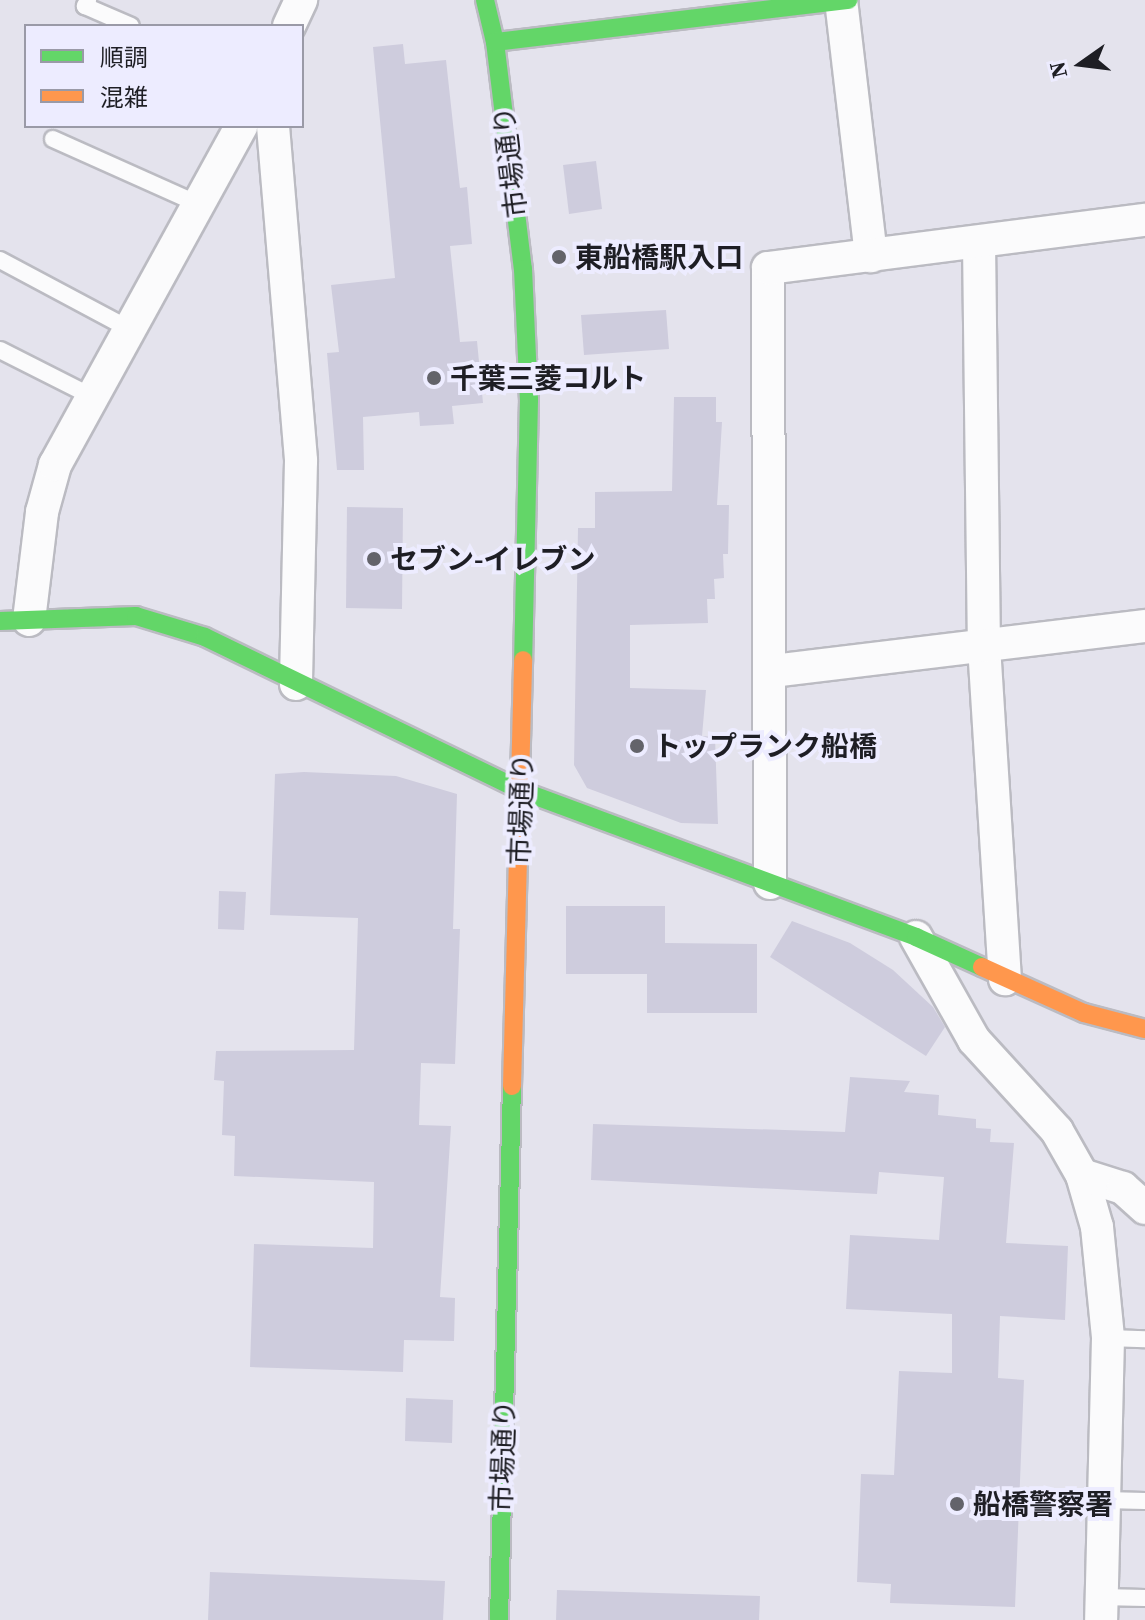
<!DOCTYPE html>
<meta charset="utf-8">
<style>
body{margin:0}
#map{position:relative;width:1145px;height:1620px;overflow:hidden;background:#e4e3ed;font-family:"Source Serif 4","Noto Sans JP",serif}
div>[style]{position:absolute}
.building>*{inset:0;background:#ceccdd}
.roads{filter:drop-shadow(2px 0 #bbbbc2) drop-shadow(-2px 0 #bbbbc2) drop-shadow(0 2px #bbbbc2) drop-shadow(0 -2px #bbbbc2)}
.lane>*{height:16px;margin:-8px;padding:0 8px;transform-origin:8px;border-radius:8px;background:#fbfbfc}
.street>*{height:32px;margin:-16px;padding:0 16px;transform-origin:16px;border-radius:16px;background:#fbfbfc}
.fast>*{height:18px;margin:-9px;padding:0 9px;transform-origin:9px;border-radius:9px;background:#63d668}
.slow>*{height:18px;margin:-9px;padding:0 9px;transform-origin:9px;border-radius:9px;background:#ff974d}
.dots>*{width:22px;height:22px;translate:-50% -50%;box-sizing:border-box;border:4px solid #edecff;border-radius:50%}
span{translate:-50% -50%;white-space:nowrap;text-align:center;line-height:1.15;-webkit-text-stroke:8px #edecff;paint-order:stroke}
.street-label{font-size:28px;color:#1e1e24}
.poi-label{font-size:28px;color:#1e1e24;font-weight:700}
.left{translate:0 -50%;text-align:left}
.legend{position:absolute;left:24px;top:24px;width:280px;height:104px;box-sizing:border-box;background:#edecff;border:2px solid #9a9aa7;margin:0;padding:10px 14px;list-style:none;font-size:24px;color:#1e1e24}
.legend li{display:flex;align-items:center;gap:16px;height:40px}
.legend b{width:40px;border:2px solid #9a9aa7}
.north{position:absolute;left:1041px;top:24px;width:80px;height:80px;-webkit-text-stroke:6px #edecff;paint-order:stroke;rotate:256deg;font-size:22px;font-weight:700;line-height:32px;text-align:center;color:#1e1e24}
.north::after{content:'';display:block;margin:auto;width:28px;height:36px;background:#1e1e24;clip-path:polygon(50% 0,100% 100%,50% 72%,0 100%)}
</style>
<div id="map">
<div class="building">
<div style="clip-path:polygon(403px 44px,405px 64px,446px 60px,460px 188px,467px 187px,472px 244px,450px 246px,460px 342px,477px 341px,483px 403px,452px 406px,454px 424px,420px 426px,419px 412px,363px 417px,364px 470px,337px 470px,327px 353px,339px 352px,331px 285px,395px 278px,373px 47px)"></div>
<div style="clip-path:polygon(596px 161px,602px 209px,569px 214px,563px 165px)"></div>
<div style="clip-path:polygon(666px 310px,669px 349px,584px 355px,581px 315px)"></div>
<div style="clip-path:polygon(674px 397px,716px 397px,716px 422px,722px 422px,717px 505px,729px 505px,728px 554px,723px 554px,724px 578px,714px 579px,715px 599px,707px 599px,708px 623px,630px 625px,630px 688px,706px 690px,702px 736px,715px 737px,718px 824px,681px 823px,587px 788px,574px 765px,578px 528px,595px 528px,595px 492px,672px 491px)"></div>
<div style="clip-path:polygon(347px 507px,403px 508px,402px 609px,346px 608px)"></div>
<div style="clip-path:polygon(304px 772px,396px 776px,457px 794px,453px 929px,460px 929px,455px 1064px,421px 1063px,419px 1125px,451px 1126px,440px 1297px,455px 1298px,454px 1341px,404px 1340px,403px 1372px,250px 1367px,254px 1244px,373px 1248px,374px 1182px,234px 1176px,235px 1136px,222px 1135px,224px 1081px,214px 1080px,216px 1051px,354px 1050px,358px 918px,270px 915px,275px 774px)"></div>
<div style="clip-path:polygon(219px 891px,246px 892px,244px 930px,218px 929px)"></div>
<div style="clip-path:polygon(566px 906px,665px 906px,665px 943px,757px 944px,757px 1013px,647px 1013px,647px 974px,566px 974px)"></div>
<div style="clip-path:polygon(792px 921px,850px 943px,893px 970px,933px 1007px,945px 1027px,926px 1056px,770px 957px)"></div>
<div style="clip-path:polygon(850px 1077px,910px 1081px,904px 1092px,939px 1095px,938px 1115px,976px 1119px,976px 1128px,991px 1129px,990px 1142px,1014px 1143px,1006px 1243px,1068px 1246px,1065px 1320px,1000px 1316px,998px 1378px,1024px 1380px,1015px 1607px,890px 1603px,891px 1584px,857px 1582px,861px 1474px,894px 1475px,899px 1371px,952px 1373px,952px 1314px,846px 1309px,850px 1235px,939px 1240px,944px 1177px,879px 1172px,877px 1194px,591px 1180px,593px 1124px,845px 1132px)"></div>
<div style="clip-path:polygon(406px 1398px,453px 1400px,452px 1443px,405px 1441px)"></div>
<div style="clip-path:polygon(210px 1572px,445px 1581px,443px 1620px,208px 1620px)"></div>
<div style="clip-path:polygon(557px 1590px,760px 1596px,759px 1620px,556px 1620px)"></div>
</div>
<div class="roads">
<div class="lane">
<div style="left:88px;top:0;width:7px;rotate:117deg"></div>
<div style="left:85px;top:6px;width:50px;rotate:23.5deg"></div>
<div style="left:53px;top:139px;width:159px;rotate:24.1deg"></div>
<div style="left:0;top:260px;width:149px;rotate:28.1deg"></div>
<div style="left:0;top:350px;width:100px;rotate:26.8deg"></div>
<div style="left:1108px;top:1338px;width:37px;rotate:2deg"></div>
<div style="left:1104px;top:1500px;width:41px;rotate:1.4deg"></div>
<div style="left:1101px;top:1597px;width:44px;rotate:1.3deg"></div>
</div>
<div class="street">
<div style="left:841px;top:0;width:258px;rotate:83.3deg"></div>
<div style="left:289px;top:26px;width:29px;rotate:-65deg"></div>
<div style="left:273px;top:126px;width:336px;rotate:85.2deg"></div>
<div style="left:301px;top:461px;width:223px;rotate:91.3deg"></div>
<div style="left:979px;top:242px;width:404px;rotate:89.3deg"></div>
<div style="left:984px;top:646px;width:334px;rotate:86.4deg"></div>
<div style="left:29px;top:620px;width:109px;rotate:-83.1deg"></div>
<div style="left:42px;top:512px;width:49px;rotate:-74.5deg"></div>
<div style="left:55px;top:465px;width:387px;rotate:-61.2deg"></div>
<div style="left:773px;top:671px;width:375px;rotate:-6.9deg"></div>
<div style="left:770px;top:883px;width:615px;rotate:-90.19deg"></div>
<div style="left:768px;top:268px;width:380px;rotate:-7.3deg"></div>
<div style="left:916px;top:937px;width:118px;rotate:60.6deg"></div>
<div style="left:974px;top:1040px;width:123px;rotate:47.6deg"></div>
<div style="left:1057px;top:1131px;width:51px;rotate:60.4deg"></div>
<div style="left:1082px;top:1175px;width:54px;rotate:73.9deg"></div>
<div style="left:1097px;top:1227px;width:112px;rotate:84.3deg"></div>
<div style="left:1108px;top:1338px;width:282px;rotate:91.4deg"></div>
<div style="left:1082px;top:1175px;width:43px;rotate:17.6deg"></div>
<div style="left:1123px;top:1188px;width:30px;rotate:42deg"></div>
</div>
<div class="fast">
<div style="left:485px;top:0;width:43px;rotate:76.6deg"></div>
<div style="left:495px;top:42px;width:229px;rotate:83deg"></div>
<div style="left:523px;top:269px;width:131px;rotate:87.4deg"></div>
<div style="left:529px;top:400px;width:260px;rotate:91.3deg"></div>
<div style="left:495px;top:42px;width:356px;rotate:-6.8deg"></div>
<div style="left:0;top:621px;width:136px;rotate:-2.1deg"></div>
<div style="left:136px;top:616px;width:72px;rotate:16.9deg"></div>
<div style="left:205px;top:637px;width:352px;rotate:25.9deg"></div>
<div style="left:522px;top:791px;width:420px;rotate:20.3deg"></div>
<div style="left:916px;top:937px;width:72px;rotate:24.4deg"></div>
<div style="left:499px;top:1620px;width:534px;rotate:-88.61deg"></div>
</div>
<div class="slow">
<div style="left:982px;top:967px;width:112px;rotate:24.3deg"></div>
<div style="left:1084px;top:1013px;width:63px;rotate:14.7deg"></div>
<div style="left:512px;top:1086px;width:426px;rotate:-88.5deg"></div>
</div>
</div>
<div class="dots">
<div style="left:559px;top:257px;background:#63636a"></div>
<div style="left:434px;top:378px;background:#63636a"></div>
<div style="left:374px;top:559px;background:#63636a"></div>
<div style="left:637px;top:746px;background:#63636a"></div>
<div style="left:957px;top:1504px;background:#63636a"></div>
</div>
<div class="street-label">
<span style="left:510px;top:162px;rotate:-97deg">市場通り</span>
<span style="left:521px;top:809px;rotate:-88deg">市場通り</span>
<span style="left:503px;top:1456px;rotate:-88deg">市場通り</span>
</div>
<div class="poi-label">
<span class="left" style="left:575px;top:257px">東船橋駅入口</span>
<span class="left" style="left:450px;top:378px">千葉三菱コルト</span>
<span class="left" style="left:390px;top:559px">セブン-イレブン</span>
<span class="left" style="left:653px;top:746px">トップランク船橋</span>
<span class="left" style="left:973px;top:1504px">船橋警察署</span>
</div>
<ul class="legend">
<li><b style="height:10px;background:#63d668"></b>順調</li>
<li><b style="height:10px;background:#ff974d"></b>混雑</li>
</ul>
<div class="north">N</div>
</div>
